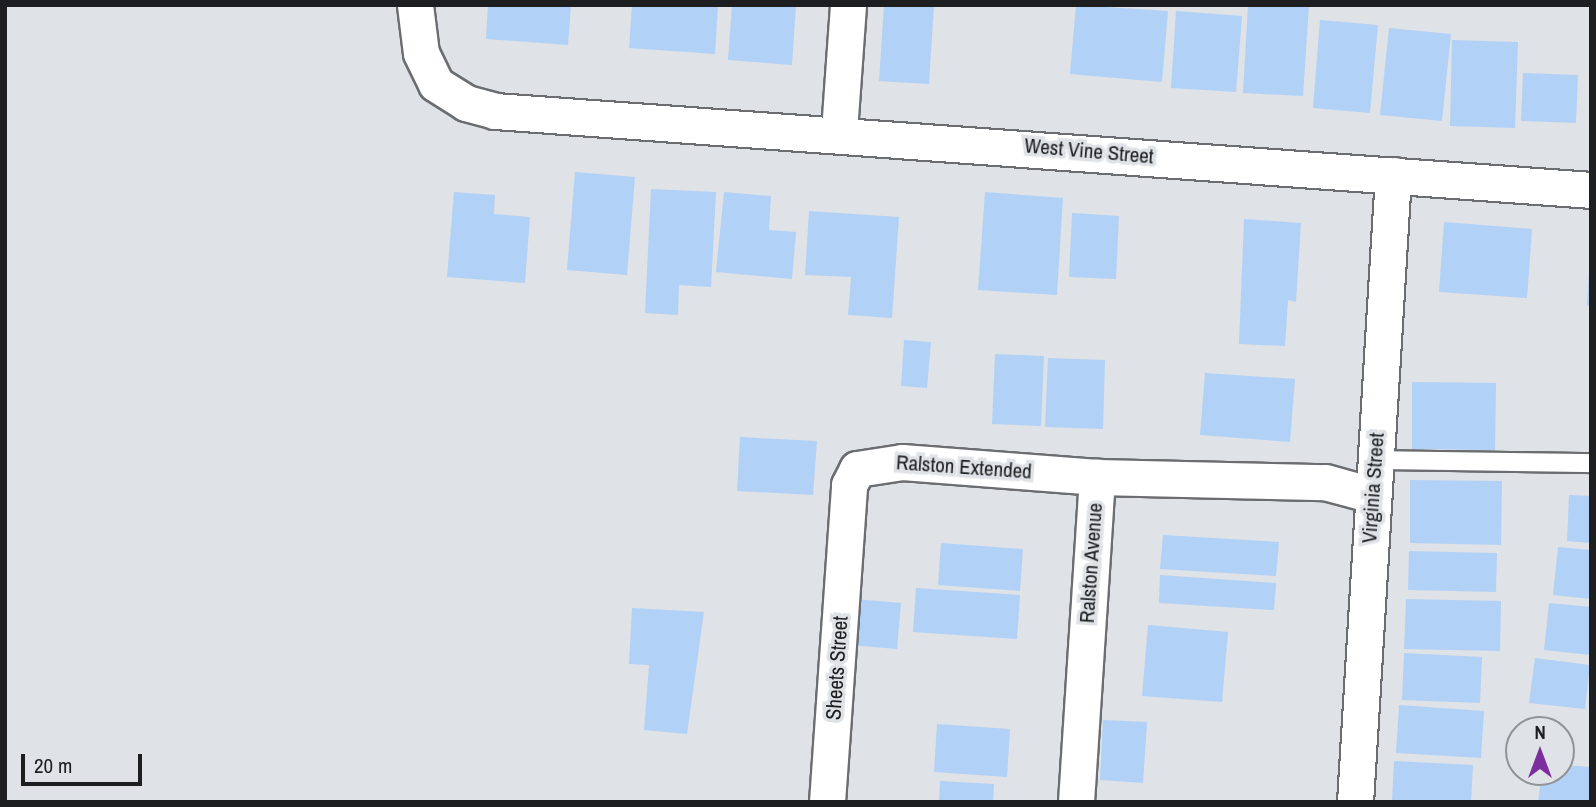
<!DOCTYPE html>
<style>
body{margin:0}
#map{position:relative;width:1596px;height:807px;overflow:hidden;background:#dfe2e6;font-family:"Archivo Narrow",sans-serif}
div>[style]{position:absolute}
.building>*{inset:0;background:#b2d1f6}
.roads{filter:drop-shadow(2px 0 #6b6d71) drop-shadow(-2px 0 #6b6d71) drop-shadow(0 2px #6b6d71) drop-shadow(0 -2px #6b6d71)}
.lane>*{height:18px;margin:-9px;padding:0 9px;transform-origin:9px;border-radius:9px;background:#fff}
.street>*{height:35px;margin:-17.5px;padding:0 17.5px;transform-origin:17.5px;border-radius:17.5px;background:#fff}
span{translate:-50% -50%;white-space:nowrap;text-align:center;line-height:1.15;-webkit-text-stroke:7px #dfe2e6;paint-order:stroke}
.street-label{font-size:21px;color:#1d1e20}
.frame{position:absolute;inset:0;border:7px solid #1d1e20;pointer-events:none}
.north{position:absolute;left:1505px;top:716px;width:70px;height:70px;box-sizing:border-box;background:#dfe2e6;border:2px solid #919497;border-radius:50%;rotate:0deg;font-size:19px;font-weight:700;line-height:28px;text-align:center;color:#1d1e20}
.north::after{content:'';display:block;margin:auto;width:24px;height:32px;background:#7c2d9e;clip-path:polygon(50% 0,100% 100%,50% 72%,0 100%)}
.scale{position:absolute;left:21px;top:754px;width:121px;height:32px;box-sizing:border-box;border:4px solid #1d1e20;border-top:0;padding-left:9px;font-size:21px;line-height:24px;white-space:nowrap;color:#1d1e20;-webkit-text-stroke:5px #dfe2e6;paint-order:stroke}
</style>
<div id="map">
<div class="building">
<div style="clip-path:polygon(488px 5px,571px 5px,568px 45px,486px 39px)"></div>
<div style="clip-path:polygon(632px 5px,718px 5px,715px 54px,629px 48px)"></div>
<div style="clip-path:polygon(732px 5px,796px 5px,792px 65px,728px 60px)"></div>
<div style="clip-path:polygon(884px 5px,934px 5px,929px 84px,879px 81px)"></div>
<div style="clip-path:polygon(1076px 5px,1168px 11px,1162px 82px,1070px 74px)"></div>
<div style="clip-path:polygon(1248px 5px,1309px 5px,1303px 96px,1243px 93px)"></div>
<div style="clip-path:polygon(1176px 11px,1242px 16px,1236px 92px,1171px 88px)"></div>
<div style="clip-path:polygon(1320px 20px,1378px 25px,1370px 113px,1313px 108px)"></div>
<div style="clip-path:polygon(1389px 28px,1451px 34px,1442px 121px,1380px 115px)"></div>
<div style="clip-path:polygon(1452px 40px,1518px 42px,1515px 128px,1450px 126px)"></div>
<div style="clip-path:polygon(1523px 73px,1578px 75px,1576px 123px,1521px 121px)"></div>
<div style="clip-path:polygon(575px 172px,635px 177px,627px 275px,567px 270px)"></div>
<div style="clip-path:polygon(651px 189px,716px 192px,711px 287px,679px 285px,678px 315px,645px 313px)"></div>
<div style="clip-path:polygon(454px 192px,495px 195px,494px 214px,530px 217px,525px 283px,447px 277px)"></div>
<div style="clip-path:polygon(724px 192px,771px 196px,769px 230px,796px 232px,792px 279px,716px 272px)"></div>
<div style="clip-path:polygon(985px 192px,1063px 198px,1057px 295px,978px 290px)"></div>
<div style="clip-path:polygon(809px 211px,899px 217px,892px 318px,848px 315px,851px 277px,805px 275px)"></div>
<div style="clip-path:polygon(1072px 213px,1119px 216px,1116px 279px,1069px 277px)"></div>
<div style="clip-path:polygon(1244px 219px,1301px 223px,1296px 302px,1288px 300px,1285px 346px,1239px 344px)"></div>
<div style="clip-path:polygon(1444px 222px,1532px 229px,1527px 298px,1439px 292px)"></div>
<div style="clip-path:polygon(1589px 270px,1591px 270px,1591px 306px,1587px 306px)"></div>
<div style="clip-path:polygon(904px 340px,931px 342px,927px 388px,901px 386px)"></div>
<div style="clip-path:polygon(995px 354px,1044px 356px,1041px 426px,992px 424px)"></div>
<div style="clip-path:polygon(1048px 358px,1105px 360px,1103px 429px,1045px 427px)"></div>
<div style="clip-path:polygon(1205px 373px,1295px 379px,1290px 442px,1200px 435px)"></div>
<div style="clip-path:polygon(1412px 382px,1496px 383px,1495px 450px,1412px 449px)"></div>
<div style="clip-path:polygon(740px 437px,817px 441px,813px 495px,737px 491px)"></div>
<div style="clip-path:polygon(1410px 480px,1502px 481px,1501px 545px,1410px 543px)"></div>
<div style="clip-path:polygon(1569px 495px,1591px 496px,1591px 543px,1567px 541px)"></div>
<div style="clip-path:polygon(1163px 535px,1279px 542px,1276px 576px,1160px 569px)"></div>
<div style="clip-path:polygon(941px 543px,1023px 549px,1020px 591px,938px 585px)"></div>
<div style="clip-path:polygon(1558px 547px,1591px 550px,1591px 599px,1553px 595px)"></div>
<div style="clip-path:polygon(1409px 551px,1497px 553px,1496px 592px,1408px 590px)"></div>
<div style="clip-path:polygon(1160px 575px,1276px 583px,1274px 610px,1159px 603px)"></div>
<div style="clip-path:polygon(916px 588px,1020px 595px,1017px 639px,913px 632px)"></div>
<div style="clip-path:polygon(854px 599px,901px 603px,897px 649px,850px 645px)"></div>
<div style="clip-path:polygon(1406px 599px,1501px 601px,1500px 651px,1404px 649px)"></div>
<div style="clip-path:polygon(1549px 603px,1591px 607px,1591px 655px,1544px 650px)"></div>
<div style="clip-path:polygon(632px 608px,704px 612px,687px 734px,644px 730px,649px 665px,629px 664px)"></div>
<div style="clip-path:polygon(1148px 625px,1228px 632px,1222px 702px,1142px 696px)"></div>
<div style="clip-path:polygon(1404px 653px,1482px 657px,1480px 703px,1402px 700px)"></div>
<div style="clip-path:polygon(1535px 658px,1590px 665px,1585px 709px,1529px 703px)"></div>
<div style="clip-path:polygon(1399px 705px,1484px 711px,1481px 758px,1396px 753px)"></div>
<div style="clip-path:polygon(1103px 720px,1147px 722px,1143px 783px,1100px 780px)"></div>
<div style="clip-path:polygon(937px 724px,1010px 729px,1007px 777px,934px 772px)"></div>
<div style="clip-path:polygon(1394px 761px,1473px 765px,1471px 802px,1392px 802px)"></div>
<div style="clip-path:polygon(1561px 765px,1591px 767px,1590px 802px,1538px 802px,1542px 772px,1561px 772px)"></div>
<div style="clip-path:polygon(940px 781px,994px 784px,993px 802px,939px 802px)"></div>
</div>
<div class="roads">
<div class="lane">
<div style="left:1375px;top:460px;width:216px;rotate:0.8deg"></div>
</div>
<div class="street">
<div style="left:415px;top:5px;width:48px;rotate:82.9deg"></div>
<div style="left:421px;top:53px;width:34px;rotate:64deg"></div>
<div style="left:436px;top:84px;width:36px;rotate:32deg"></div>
<div style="left:466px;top:103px;width:30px;rotate:15deg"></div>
<div style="left:495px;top:111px;width:1099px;rotate:4.12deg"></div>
<div style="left:839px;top:131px;width:126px;rotate:-85.9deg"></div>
<div style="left:827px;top:802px;width:318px;rotate:-86deg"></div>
<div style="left:849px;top:485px;width:18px;rotate:-63deg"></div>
<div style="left:857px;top:469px;width:46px;rotate:-8.8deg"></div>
<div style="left:902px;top:462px;width:196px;rotate:4.4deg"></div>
<div style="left:1097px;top:477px;width:228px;rotate:1.3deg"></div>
<div style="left:1325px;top:482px;width:50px;rotate:15.2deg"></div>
<div style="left:1076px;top:802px;width:326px;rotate:-86.3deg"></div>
<div style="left:1355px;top:802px;width:628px;rotate:-86.53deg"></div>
</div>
</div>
<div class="street-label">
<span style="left:1089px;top:151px;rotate:5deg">West Vine Street</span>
<span style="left:964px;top:467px;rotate:4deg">Ralston Extended</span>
<span style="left:1373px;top:488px;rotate:-86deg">Virginia Street</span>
<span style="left:1091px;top:563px;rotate:-86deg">Ralston Avenue</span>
<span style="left:837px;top:668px;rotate:-86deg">Sheets Street</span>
</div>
<div class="frame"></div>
<div class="north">N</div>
<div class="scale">20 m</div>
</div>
